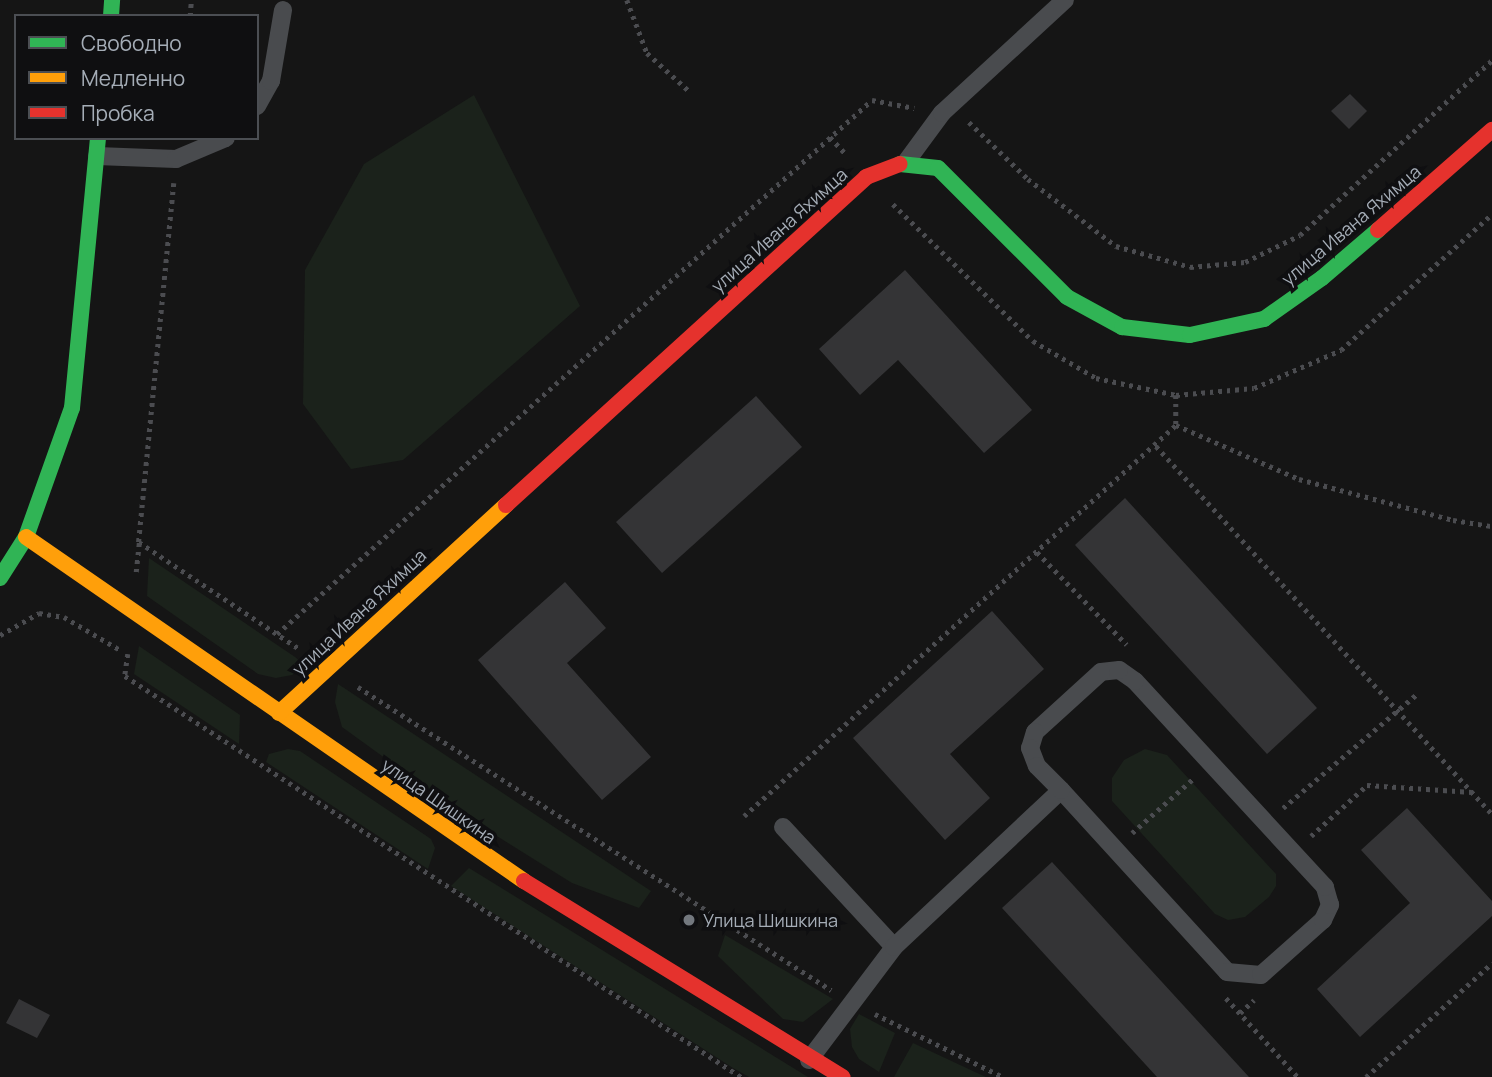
<!DOCTYPE html>
<meta charset="utf-8">
<style>
body{margin:0}
#map{position:relative;width:1492px;height:1077px;overflow:hidden;background:#151515;font-family:Manrope,sans-serif}
div>[style]{position:absolute}
.green>*{inset:0;background:#1b221b}
.building>*{inset:0;background:#343436}
.path>*{height:4.5px;margin-top:-2.25px;transform-origin:0;background:repeating-linear-gradient(90deg,#4b4c50 0 3.5px,transparent 0 8.5px)}
.lane>*{height:18px;margin:-9px;padding:0 9px;transform-origin:9px;border-radius:9px;background:#494b4e}
.fast>*{height:16px;margin:-8px;padding:0 8px;transform-origin:8px;border-radius:8px;background:#30b455}
.slow>*{height:16px;margin:-8px;padding:0 8px;transform-origin:8px;border-radius:8px;background:#ff9f0a}
.jam>*{height:16px;margin:-8px;padding:0 8px;transform-origin:8px;border-radius:8px;background:#e5322d}
.dots>*{width:19px;height:19px;translate:-50% -50%;box-sizing:border-box;border:4px solid #0f0f11;border-radius:50%}
span{translate:-50% -50%;white-space:nowrap;text-align:center;line-height:1.15;-webkit-text-stroke:7px #0f0f11;paint-order:stroke}
.street-label{font-size:18px;color:#a5adb7}
.poi-label{font-size:18px;color:#a5adb7}
.left{translate:0 -50%;text-align:left}
.legend{position:absolute;left:14px;top:14px;width:245px;height:126px;box-sizing:border-box;background:#0f0f11;border:2px solid #4b4e53;margin:0;padding:9px 12px;list-style:none;font-size:21px;color:#a5adb7}
.legend li{display:flex;align-items:center;gap:14px;height:35px}
.legend b{width:35px;border:2px solid #4b4e53}
</style>
<div id="map">
<div class="green">
<div style="clip-path:polygon(474px 95px,580px 306px,403px 460px,351px 469px,303px 404px,305px 270px,364px 164px)"></div>
<div style="clip-path:polygon(149px 558px,295px 657px,305px 666px,292px 675px,276px 678px,258px 674px,147px 596px)"></div>
<div style="clip-path:polygon(139px 646px,240px 715px,239px 744px,134px 674px)"></div>
<div style="clip-path:polygon(338px 684px,651px 891px,639px 908px,572px 883px,465px 816px,342px 727px,335px 702px)"></div>
<div style="clip-path:polygon(288px 749px,300px 751px,431px 839px,435px 848px,428px 869px,266px 762px,269px 754px)"></div>
<div style="clip-path:polygon(1145px 749px,1167px 755px,1276px 874px,1276px 886px,1269px 897px,1245px 917px,1228px 920px,1215px 914px,1112px 801px,1112px 778px,1124px 760px)"></div>
<div style="clip-path:polygon(469px 868px,808px 1077px,749px 1077px,733px 1068px,451px 886px)"></div>
<div style="clip-path:polygon(725px 935px,833px 999px,803px 1022px,783px 1019px,718px 956px)"></div>
<div style="clip-path:polygon(859px 1014px,895px 1033px,879px 1072px,859px 1059px,852px 1047px,850px 1029px)"></div>
<div style="clip-path:polygon(913px 1043px,975px 1072px,986px 1077px,894px 1077px)"></div>
</div>
<div class="building">
<div style="clip-path:polygon(1350px 94px,1367px 111px,1349px 129px,1331px 111px)"></div>
<div style="clip-path:polygon(905px 270px,1032px 410px,984px 453px,898px 360px,860px 395px,819px 349px)"></div>
<div style="clip-path:polygon(756px 396px,802px 447px,662px 573px,616px 522px)"></div>
<div style="clip-path:polygon(1125px 498px,1317px 708px,1267px 754px,1075px 545px)"></div>
<div style="clip-path:polygon(565px 582px,606px 628px,567px 663px,651px 757px,602px 800px,478px 660px)"></div>
<div style="clip-path:polygon(992px 611px,1044px 669px,950px 754px,990px 798px,945px 840px,853px 738px)"></div>
<div style="clip-path:polygon(1407px 808px,1492px 901px,1492px 916px,1360px 1037px,1317px 989px,1410px 903px,1361px 850px)"></div>
<div style="clip-path:polygon(1052px 862px,1249px 1077px,1157px 1077px,1002px 908px)"></div>
<div style="clip-path:polygon(19px 999px,50px 1015px,37px 1038px,6px 1023px)"></div>
</div>
<div class="path">
<div style="left:627px;top:0;width:57px;rotate:69.3deg"></div>
<div style="left:647px;top:53px;width:57px;rotate:42.1deg"></div>
<div style="left:190px;top:16px;width:16px;rotate:-86deg"></div>
<div style="left:969px;top:122px;width:82px;rotate:44deg"></div>
<div style="left:1028px;top:179px;width:111px;rotate:37.3deg"></div>
<div style="left:1116px;top:246px;width:77px;rotate:15.8deg"></div>
<div style="left:1190px;top:267px;width:55px;rotate:-5.2deg"></div>
<div style="left:1245px;top:262px;width:61px;rotate:-26.1deg"></div>
<div style="left:1300px;top:235px;width:260px;rotate:-42.3deg"></div>
<div style="left:830px;top:137px;width:21px;rotate:47deg"></div>
<div style="left:174px;top:183px;width:361px;rotate:95.6deg"></div>
<div style="left:139px;top:542px;width:191px;rotate:33.7deg"></div>
<div style="left:893px;top:204px;width:196px;rotate:44.4deg"></div>
<div style="left:1033px;top:341px;width:73px;rotate:30.4deg"></div>
<div style="left:1096px;top:378px;width:82px;rotate:12deg"></div>
<div style="left:1176px;top:395px;width:78px;rotate:-5.1deg"></div>
<div style="left:1254px;top:388px;width:95px;rotate:-23.6deg"></div>
<div style="left:1341px;top:350px;width:203px;rotate:-42deg"></div>
<div style="left:1176px;top:395px;width:30px;rotate:90deg"></div>
<div style="left:1176px;top:425px;width:134px;rotate:23.7deg"></div>
<div style="left:1299px;top:479px;width:159px;rotate:14.9deg"></div>
<div style="left:1453px;top:520px;width:39px;rotate:9deg"></div>
<div style="left:1156px;top:446px;width:498px;rotate:47.6deg"></div>
<div style="left:1037px;top:552px;width:129px;rotate:45.9deg"></div>
<div style="left:136px;top:572px;width:30px;rotate:-84deg"></div>
<div style="left:277px;top:634px;width:799px;rotate:-41.91deg"></div>
<div style="left:872px;top:100px;width:43px;rotate:10.8deg"></div>
<div style="left:0;top:635px;width:45px;rotate:-29.4deg"></div>
<div style="left:39px;top:613px;width:25px;rotate:9deg"></div>
<div style="left:64px;top:617px;width:67px;rotate:30.4deg"></div>
<div style="left:128px;top:654px;width:22px;rotate:98deg"></div>
<div style="left:125px;top:676px;width:735px;rotate:33.06deg"></div>
<div style="left:358px;top:687px;width:562px;rotate:32.64deg"></div>
<div style="left:1283px;top:808px;width:177px;rotate:-40.4deg"></div>
<div style="left:744px;top:816px;width:583px;rotate:-42.15deg"></div>
<div style="left:1132px;top:833px;width:83px;rotate:-41.6deg"></div>
<div style="left:1311px;top:836px;width:76px;rotate:-42.3deg"></div>
<div style="left:1367px;top:785px;width:105px;rotate:3.8deg"></div>
<div style="left:1226px;top:998px;width:107px;rotate:47.7deg"></div>
<div style="left:1240px;top:1013px;width:19px;rotate:-43deg"></div>
<div style="left:875px;top:1014px;width:143px;rotate:26.2deg"></div>
<div style="left:1366px;top:1077px;width:170px;rotate:-42.1deg"></div>
</div>
<div class="lane">
<div style="left:257px;top:106px;width:29px;rotate:-61deg"></div>
<div style="left:271px;top:81px;width:72px;rotate:-80.4deg"></div>
<div style="left:97px;top:156px;width:79px;rotate:2.2deg"></div>
<div style="left:176px;top:159px;width:54px;rotate:-22.8deg"></div>
<div style="left:906px;top:162px;width:61px;rotate:-53.7deg"></div>
<div style="left:942px;top:113px;width:167px;rotate:-42.6deg"></div>
<div style="left:783px;top:827px;width:163px;rotate:47.2deg"></div>
<div style="left:809px;top:1060px;width:141px;rotate:-53deg"></div>
<div style="left:894px;top:947px;width:229px;rotate:-43.2deg"></div>
<div style="left:1061px;top:790px;width:246px;rotate:47.6deg"></div>
<div style="left:1227px;top:972px;width:34px;rotate:5deg"></div>
<div style="left:1261px;top:975px;width:83px;rotate:-41.6deg"></div>
<div style="left:1323px;top:920px;width:17px;rotate:-65deg"></div>
<div style="left:1330px;top:905px;width:19px;rotate:-106deg"></div>
<div style="left:1325px;top:887px;width:280px;rotate:-132.7deg"></div>
<div style="left:1135px;top:681px;width:19px;rotate:-145deg"></div>
<div style="left:1119px;top:670px;width:18px;rotate:174deg"></div>
<div style="left:1101px;top:672px;width:89px;rotate:137.7deg"></div>
<div style="left:1035px;top:732px;width:17px;rotate:107deg"></div>
<div style="left:1030px;top:748px;width:19px;rotate:69deg"></div>
<div style="left:1037px;top:766px;width:34px;rotate:45deg"></div>
</div>
<div class="fast">
<div style="left:111px;top:16px;width:16px;rotate:-86deg"></div>
<div style="left:900px;top:164px;width:38px;rotate:6deg"></div>
<div style="left:938px;top:168px;width:182px;rotate:45deg"></div>
<div style="left:1067px;top:297px;width:63px;rotate:28.6deg"></div>
<div style="left:1122px;top:327px;width:68px;rotate:6.7deg"></div>
<div style="left:1190px;top:335px;width:76px;rotate:-12.2deg"></div>
<div style="left:1264px;top:319px;width:71px;rotate:-35.3deg"></div>
<div style="left:1322px;top:278px;width:74px;rotate:-40.6deg"></div>
<div style="left:0;top:578px;width:49px;rotate:-57.6deg"></div>
<div style="left:26px;top:537px;width:137px;rotate:-70.4deg"></div>
<div style="left:72px;top:408px;width:271px;rotate:-84.5deg"></div>
</div>
<div class="slow">
<div style="left:26px;top:537px;width:605px;rotate:34.64deg"></div>
<div style="left:279px;top:713px;width:308px;rotate:-42.5deg"></div>
</div>
<div class="jam">
<div style="left:1378px;top:230px;width:152px;rotate:-41.3deg"></div>
<div style="left:506px;top:505px;width:487px;rotate:-42.3deg"></div>
<div style="left:866px;top:177px;width:36px;rotate:-21deg"></div>
<div style="left:524px;top:881px;width:374px;rotate:31.6deg"></div>
</div>
<div class="dots">
<div style="left:689px;top:920px;background:#73787e"></div>
</div>
<div class="street-label">
<span style="left:1351px;top:225px;rotate:-40deg">улица Ивана Яхимца</span>
<span style="left:779px;top:230px;rotate:-42deg">улица Ивана Яхимца</span>
<span style="left:359px;top:612px;rotate:-43deg">улица Ивана Яхимца</span>
<span style="left:439px;top:801px;rotate:35deg">улица Шишкина</span>
</div>
<div class="poi-label">
<span class="left" style="left:703px;top:920px">Улица Шишкина</span>
</div>
<ul class="legend">
<li><b style="height:9px;background:#30b455"></b>Свободно</li>
<li><b style="height:9px;background:#ff9f0a"></b>Медленно</li>
<li><b style="height:9px;background:#e5322d"></b>Пробка</li>
</ul>
</div>
